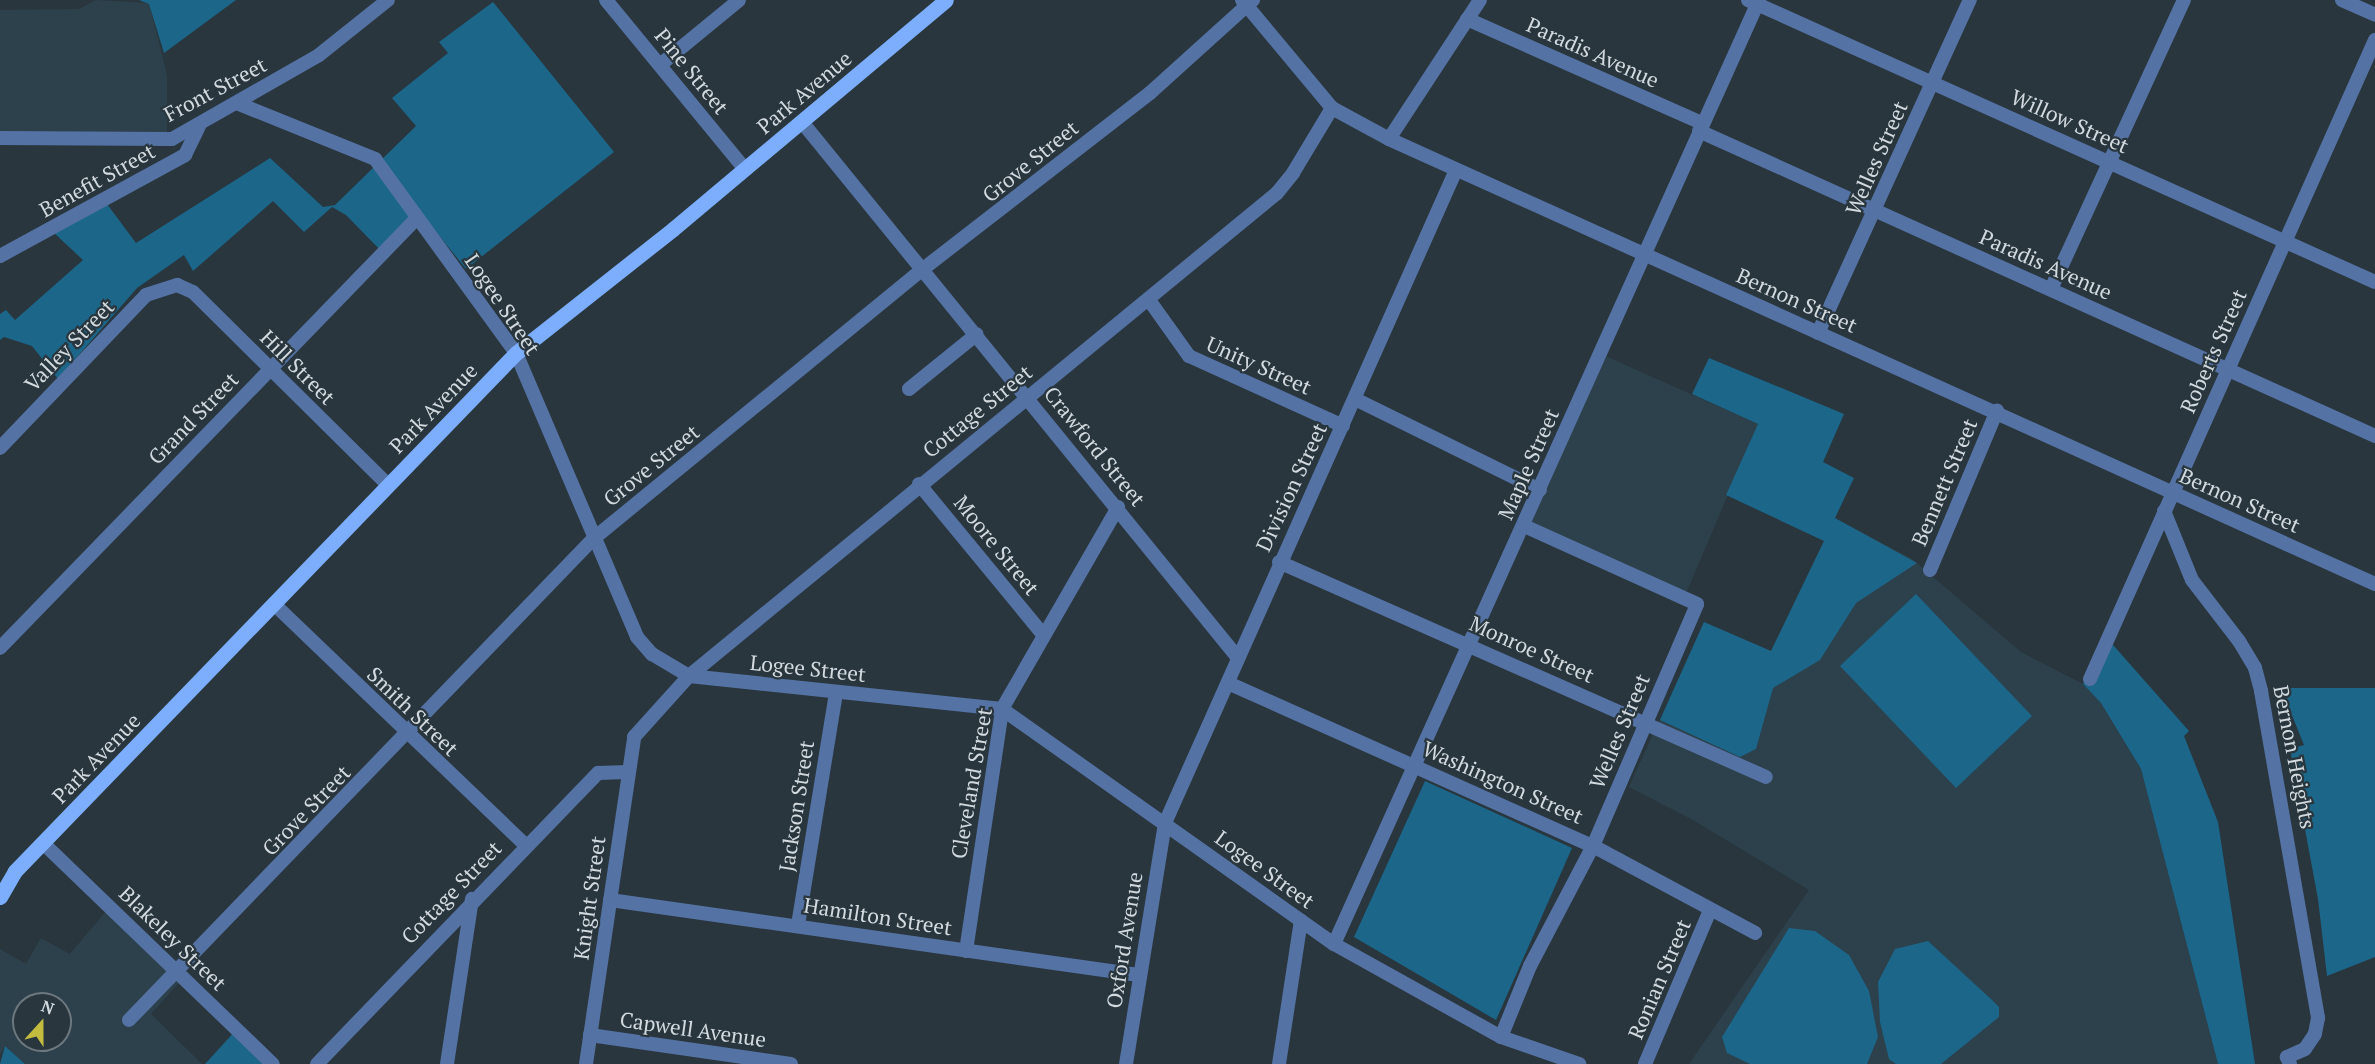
<!DOCTYPE html>
<style>
body{margin:0}
#map{position:relative;width:2375px;height:1064px;overflow:hidden;background:#29363e;font-family:"PT Serif",serif}
div>[style]{position:absolute}
.built>*{inset:0;background:#2d414c}
.green>*{inset:0;background:#1b6689}
.minor>*{height:14px;margin:-7px;padding:0 7px;transform-origin:7px;border-radius:7px;background:#5472a3}
.major>*{height:15px;margin:-7.5px;padding:0 7.5px;transform-origin:7.5px;border-radius:7.5px;background:#7caefd}
span{translate:-50% -50%;white-space:nowrap;text-align:center;line-height:1.15;-webkit-text-stroke:4.5px #29363e;paint-order:stroke}
.street-label{font-size:21px;color:#d2dadf}
.north{position:absolute;left:12px;top:992px;width:60px;height:60px;box-sizing:border-box;background:#29363e;border:2px solid #6d787e;border-radius:50%;rotate:21deg;font-size:16px;font-weight:700;line-height:24px;text-align:center;color:#d2dadf}
.north::after{content:'';display:block;margin:auto;width:21px;height:27px;background:#c4bc3e;clip-path:polygon(50% 0,100% 100%,50% 72%,0 100%)}
</style>
<div id="map">
<div class="built">
<div style="clip-path:polygon(96px 0,149px 3px,167px 75px,167px 142px,0 142px,0 10px,79px 9px)"></div>
<div style="clip-path:polygon(1603px 355px,1758px 424px,1685px 596px,1528px 525px)"></div>
<div style="clip-path:polygon(1835px 518px,1912px 559px,2021px 652px,2083px 684px,2101px 703px,2141px 769px,2218px 1064px,1689px 1064px,1809px 890px,1693px 820px,1629px 787px,1704px 622px,1771px 651px)"></div>
<div style="clip-path:polygon(evenodd,113px 903px,186px 975px,151px 1014px,202px 1064px,25px 1064px,5px 1046px,0 1055px,0 949px,26px 964px,41px 938px,70px 954px,113px 903px,24px 1004px,60px 1004px,60px 1040px,24px 1040px,24px 1004px)"></div>
</div>
<div class="green">
<div style="clip-path:polygon(139px 0,236px 0,164px 53px,149px 4px)"></div>
<div style="clip-path:polygon(493px 2px,614px 152px,466px 269px,424px 217px,386px 256px,346px 215px,332px 207px,304px 232px,273px 201px,193px 271px,184px 255px,137px 288px,58px 379px,32px 346px,4px 337px,0 340px,0 314px,6px 310px,15px 320px,83px 260px,53px 232px,107px 204px,136px 243px,270px 158px,323px 207px,335px 205px,416px 126px,392px 98px,448px 53px,439px 42px)"></div>
<div style="clip-path:polygon(1709px 358px,1844px 414px,1823px 462px,1854px 478px,1835px 518px,1917px 563px,1856px 603px,1820px 660px,1773px 688px,1756px 749px,1740px 757px,1660px 720px,1704px 622px,1771px 651px,1824px 541px,1726px 495px,1758px 424px,1692px 394px)"></div>
<div style="clip-path:polygon(1916px 594px,2032px 716px,1956px 788px,1840px 666px)"></div>
<div style="clip-path:polygon(2106px 637px,2189px 731px,2184px 736px,2218px 822px,2255px 1064px,2218px 1064px,2141px 769px,2101px 703px,2083px 684px)"></div>
<div style="clip-path:polygon(2281px 688px,2375px 688px,2375px 957px,2327px 976px,2318px 899px,2290px 749px,2304px 745px)"></div>
<div style="clip-path:polygon(1425px 781px,1572px 848px,1496px 1020px,1354px 937px)"></div>
<div style="clip-path:polygon(1789px 928px,1815px 931px,1849px 955px,1869px 991px,1878px 1037px,1867px 1064px,1750px 1064px,1727px 1053px,1722px 1037px)"></div>
<div style="clip-path:polygon(1928px 941px,1992px 1000px,1999px 1007px,1999px 1017px,1941px 1064px,1896px 1064px,1889px 1059px,1880px 1022px,1878px 982px,1895px 949px)"></div>
<div style="clip-path:polygon(237px 1029px,270px 1064px,205px 1064px)"></div>
<div style="clip-path:polygon(5px 1046px,25px 1064px,0 1064px)"></div>
</div>
<div class="minor">
<div style="left:606px;top:0;width:219px;rotate:50.6deg"></div>
<div style="left:1242px;top:0;width:141px;rotate:50.2deg"></div>
<div style="left:1332px;top:108px;width:65px;rotate:28.5deg"></div>
<div style="left:1389px;top:139px;width:1082px;rotate:24.29deg"></div>
<div style="left:1748px;top:0;width:687px;rotate:24.22deg"></div>
<div style="left:2342px;top:0;width:36px;rotate:24deg"></div>
<div style="left:1467px;top:19px;width:257px;rotate:23.9deg"></div>
<div style="left:660px;top:65px;width:102px;rotate:-39.4deg"></div>
<div style="left:239px;top:104px;width:147px;rotate:22deg"></div>
<div style="left:375px;top:159px;width:240px;rotate:54deg"></div>
<div style="left:516px;top:353px;width:309px;rotate:66.9deg"></div>
<div style="left:637px;top:637px;width:23px;rotate:49deg"></div>
<div style="left:652px;top:654px;width:43px;rotate:30.7deg"></div>
<div style="left:689px;top:676px;width:315px;rotate:6deg"></div>
<div style="left:1002px;top:709px;width:407px;rotate:35.3deg"></div>
<div style="left:1334px;top:944px;width:191px;rotate:29.1deg"></div>
<div style="left:1501px;top:1037px;width:83px;rotate:19.1deg"></div>
<div style="left:802px;top:122px;width:691px;rotate:50.87deg"></div>
<div style="left:1699px;top:131px;width:742px;rotate:24.28deg"></div>
<div style="left:0;top:138px;width:172px;rotate:0.3deg"></div>
<div style="left:172px;top:139px;width:169px;rotate:-29.7deg"></div>
<div style="left:319px;top:55px;width:88px;rotate:-38.6deg"></div>
<div style="left:1389px;top:139px;width:166px;rotate:-56.8deg"></div>
<div style="left:0;top:256px;width:211px;rotate:-28.6deg"></div>
<div style="left:185px;top:155px;width:32px;rotate:-64deg"></div>
<div style="left:2051px;top:289px;width:318px;rotate:-65.3deg"></div>
<div style="left:1149px;top:300px;width:69px;rotate:54.5deg"></div>
<div style="left:1189px;top:356px;width:169px;rotate:24.4deg"></div>
<div style="left:1818px;top:333px;width:366px;rotate:-65.5deg"></div>
<div style="left:909px;top:389px;width:87px;rotate:-39deg"></div>
<div style="left:1355px;top:399px;width:206px;rotate:26.2deg"></div>
<div style="left:0;top:448px;width:211px;rotate:-46.3deg"></div>
<div style="left:146px;top:295px;width:33px;rotate:-18deg"></div>
<div style="left:177px;top:285px;width:17px;rotate:24deg"></div>
<div style="left:193px;top:292px;width:273px;rotate:44.7deg"></div>
<div style="left:919px;top:484px;width:193px;rotate:50.5deg"></div>
<div style="left:2164px;top:511px;width:74px;rotate:67.9deg"></div>
<div style="left:2192px;top:580px;width:77px;rotate:52.4deg"></div>
<div style="left:2239px;top:641px;width:31px;rotate:59deg"></div>
<div style="left:2255px;top:668px;width:24px;rotate:75deg"></div>
<div style="left:2261px;top:691px;width:332px;rotate:80.1deg"></div>
<div style="left:2318px;top:1018px;width:16px;rotate:101deg"></div>
<div style="left:2315px;top:1034px;width:18px;rotate:124deg"></div>
<div style="left:2305px;top:1049px;width:20px;rotate:156deg"></div>
<div style="left:2287px;top:1057px;width:8px;rotate:67deg"></div>
<div style="left:1279px;top:562px;width:532px;rotate:23.82deg"></div>
<div style="left:1930px;top:570px;width:173px;rotate:-67.2deg"></div>
<div style="left:274px;top:604px;width:348px;rotate:43.8deg"></div>
<div style="left:0;top:648px;width:599px;rotate:-45.88deg"></div>
<div style="left:2090px;top:679px;width:700px;rotate:-65.96deg"></div>
<div style="left:1228px;top:683px;width:400px;rotate:24.1deg"></div>
<div style="left:1593px;top:846px;width:184px;rotate:28.2deg"></div>
<div style="left:43px;top:843px;width:319px;rotate:43.9deg"></div>
<div style="left:610px;top:900px;width:534px;rotate:8.07deg"></div>
<div style="left:798px;top:925px;width:235px;rotate:-80.7deg"></div>
<div style="left:1334px;top:944px;width:1035px;rotate:-65.76deg"></div>
<div style="left:966px;top:951px;width:245px;rotate:-81.5deg"></div>
<div style="left:1002px;top:709px;width:233px;rotate:-60.1deg"></div>
<div style="left:129px;top:1020px;width:668px;rotate:-46.03deg"></div>
<div style="left:593px;top:539px;width:426px;rotate:-39.3deg"></div>
<div style="left:923px;top:269px;width:287px;rotate:-37.8deg"></div>
<div style="left:1150px;top:93px;width:139px;rotate:-42.1deg"></div>
<div style="left:590px;top:1035px;width:203px;rotate:8.2deg"></div>
<div style="left:1501px;top:1037px;width:77px;rotate:-67.8deg"></div>
<div style="left:1530px;top:966px;width:136px;rotate:-62.3deg"></div>
<div style="left:1593px;top:846px;width:263px;rotate:-66.7deg"></div>
<div style="left:1697px;top:604px;width:190px;rotate:-155.7deg"></div>
<div style="left:317px;top:1064px;width:405px;rotate:-46deg"></div>
<div style="left:598px;top:773px;width:29px;rotate:-2deg"></div>
<div style="left:447px;top:1064px;width:167px;rotate:-81.4deg"></div>
<div style="left:586px;top:1064px;width:331px;rotate:-81.6deg"></div>
<div style="left:634px;top:737px;width:82px;rotate:-48deg"></div>
<div style="left:689px;top:676px;width:761px;rotate:-39.4deg"></div>
<div style="left:1277px;top:193px;width:26px;rotate:-51deg"></div>
<div style="left:1293px;top:173px;width:76px;rotate:-59deg"></div>
<div style="left:1126px;top:1064px;width:244px;rotate:-80.8deg"></div>
<div style="left:1165px;top:823px;width:715px;rotate:-65.98deg"></div>
<div style="left:1279px;top:1064px;width:145px;rotate:-81.3deg"></div>
<div style="left:1645px;top:1064px;width:167px;rotate:-67.1deg"></div>
</div>
<div class="major">
<div style="left:0;top:897px;width:30px;rotate:-60deg"></div>
<div style="left:15px;top:871px;width:721px;rotate:-45.96deg"></div>
<div style="left:516px;top:353px;width:200px;rotate:-38.3deg"></div>
<div style="left:673px;top:229px;width:356px;rotate:-40deg"></div>
</div>
<div class="street-label">
<span style="left:1593px;top:52px;rotate:24deg">Paradis Avenue</span>
<span style="left:692px;top:71px;rotate:51deg">Pine Street</span>
<span style="left:215px;top:89px;rotate:-28deg">Front Street</span>
<span style="left:804px;top:92px;rotate:-40deg">Park Avenue</span>
<span style="left:2070px;top:121px;rotate:24deg">Willow Street</span>
<span style="left:1876px;top:158px;rotate:-66deg">Welles Street</span>
<span style="left:1030px;top:161px;rotate:-39deg">Grove Street</span>
<span style="left:97px;top:180px;rotate:-29deg">Benefit Street</span>
<span style="left:2046px;top:264px;rotate:24deg">Paradis Avenue</span>
<span style="left:1797px;top:300px;rotate:24deg">Bernon Street</span>
<span style="left:503px;top:304px;rotate:56deg">Logee Street</span>
<span style="left:69px;top:345px;rotate:-46deg">Valley Street</span>
<span style="left:2213px;top:351px;rotate:-66deg">Roberts Street</span>
<span style="left:1259px;top:365px;rotate:24deg">Unity Street</span>
<span style="left:298px;top:367px;rotate:45deg">Hill Street</span>
<span style="left:433px;top:408px;rotate:-46deg">Park Avenue</span>
<span style="left:977px;top:411px;rotate:-39deg">Cottage Street</span>
<span style="left:193px;top:418px;rotate:-46deg">Grand Street</span>
<span style="left:1095px;top:446px;rotate:51deg">Crawford Street</span>
<span style="left:1528px;top:464px;rotate:-66deg">Maple Street</span>
<span style="left:651px;top:465px;rotate:-39deg">Grove Street</span>
<span style="left:1944px;top:482px;rotate:-67deg">Bennett Street</span>
<span style="left:1291px;top:487px;rotate:-65deg">Division Street</span>
<span style="left:2240px;top:500px;rotate:24deg">Bernon Street</span>
<span style="left:997px;top:545px;rotate:51deg">Moore Street</span>
<span style="left:1532px;top:649px;rotate:24deg">Monroe Street</span>
<span style="left:808px;top:668px;rotate:6deg">Logee Street</span>
<span style="left:413px;top:711px;rotate:44deg">Smith Street</span>
<span style="left:1619px;top:731px;rotate:-67deg">Welles Street</span>
<span style="left:2295px;top:757px;rotate:79deg">Bernon Heights</span>
<span style="left:96px;top:758px;rotate:-46deg">Park Avenue</span>
<span style="left:1503px;top:782px;rotate:24deg">Washington Street</span>
<span style="left:971px;top:783px;rotate:-80deg">Cleveland Street</span>
<span style="left:796px;top:806px;rotate:-81deg">Jackson Street</span>
<span style="left:306px;top:810px;rotate:-46deg">Grove Street</span>
<span style="left:1265px;top:869px;rotate:36deg">Logee Street</span>
<span style="left:451px;top:892px;rotate:-46deg">Cottage Street</span>
<span style="left:589px;top:898px;rotate:-82deg">Knight Street</span>
<span style="left:878px;top:916px;rotate:9deg">Hamilton Street</span>
<span style="left:173px;top:938px;rotate:44deg">Blakeley Street</span>
<span style="left:1124px;top:940px;rotate:-81deg">Oxford Avenue</span>
<span style="left:1659px;top:979px;rotate:-67deg">Ronian Street</span>
<span style="left:693px;top:1029px;rotate:8deg">Capwell Avenue</span>
</div>
<div class="north">N</div>
</div>
